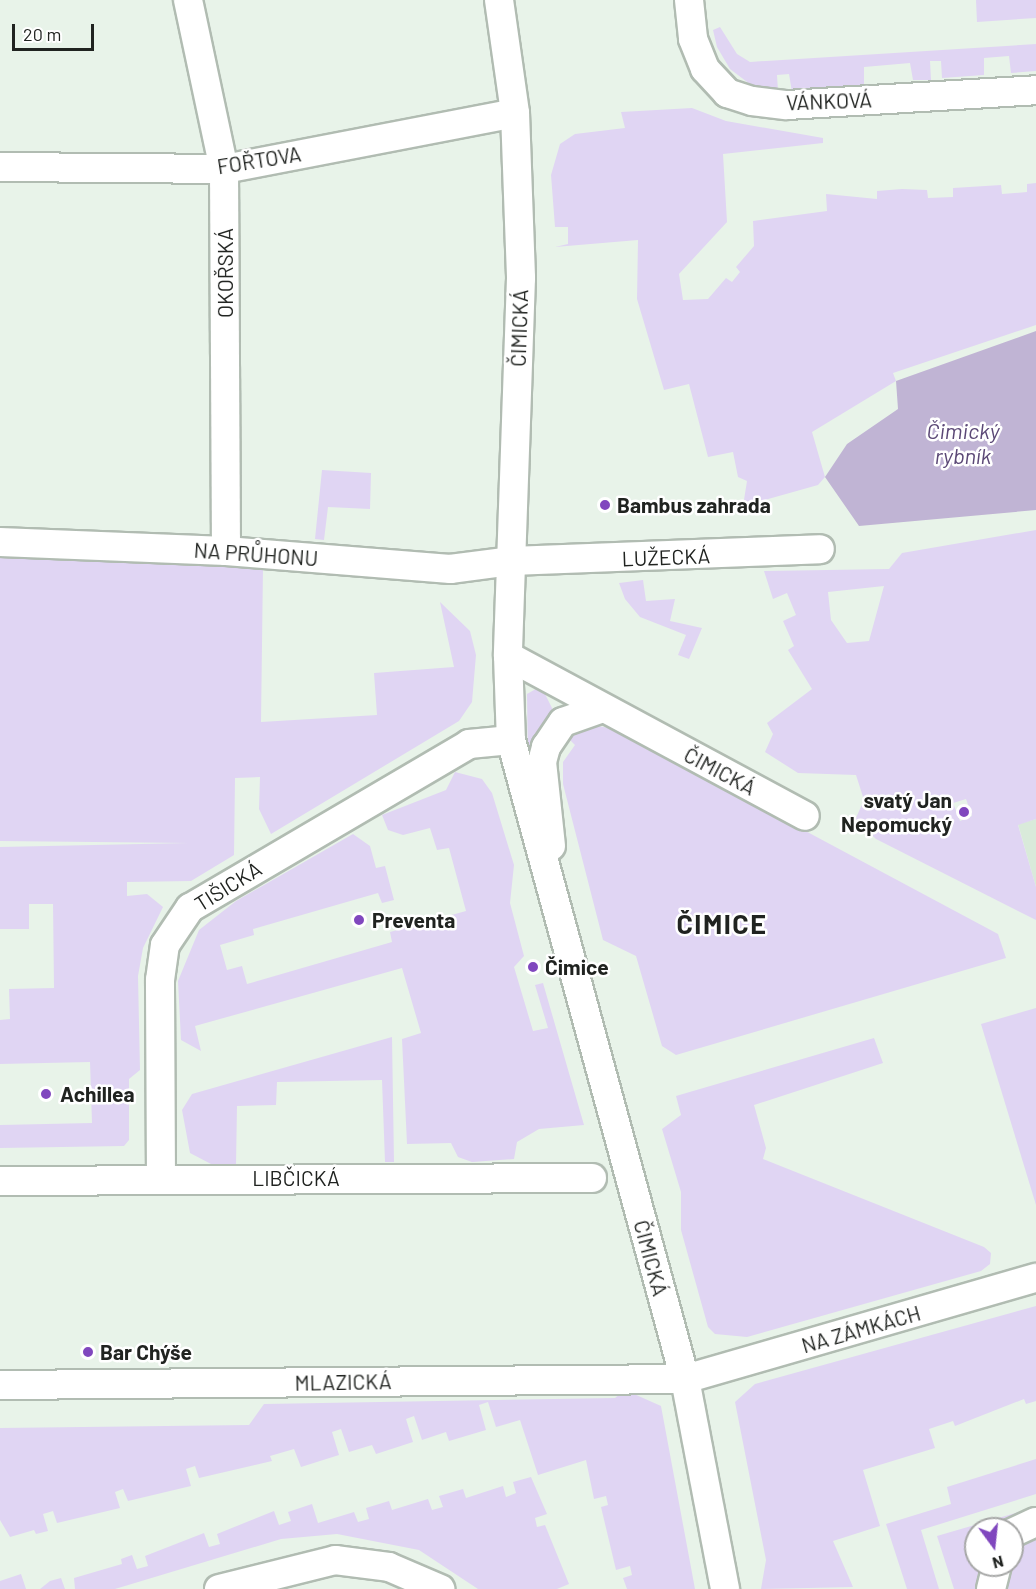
<!DOCTYPE html>
<meta charset="utf-8">
<style>
body{margin:0}
#map{position:relative;width:1036px;height:1589px;overflow:hidden;background:#e8f3e9;font-family:Barlow,sans-serif}
div>[style]{position:absolute}
.built>*{inset:0;background:#d9eada}
.green>*{inset:0;background:#e0d5f3}
.water>*{inset:0;background:#c0b4d4}
.roads{filter:drop-shadow(2px 0 #b1bcb2) drop-shadow(-2px 0 #b1bcb2) drop-shadow(0 2px #b1bcb2) drop-shadow(0 -2px #b1bcb2)}
.minor>*{height:28px;margin:-14px;padding:0 14px;transform-origin:14px;border-radius:14px;background:#fff}
.dots>*{width:16px;height:16px;translate:-50% -50%;box-sizing:border-box;border:3px solid #fff;border-radius:50%}
span{translate:-50% -50%;white-space:nowrap;text-align:center;line-height:1.15;-webkit-text-stroke:5px #fff;paint-order:stroke}
.street-label{font-size:21px;color:#202320}
.poi-label{font-size:21px;color:#202320;font-weight:700}
.left{translate:0 -50%;text-align:left}
.right{translate:-100% -50%;text-align:right}
.water-label{font-size:22px;color:#5b4876;font-style:italic}
.district-label{font-size:27px;color:#202320;font-weight:700;letter-spacing:1.5px}
.north{position:absolute;left:964px;top:1517px;width:60px;height:60px;box-sizing:border-box;background:#fff;border:2px solid #a6a7a6;border-radius:50%;rotate:165deg;font-size:16px;font-weight:700;line-height:24px;text-align:center;color:#202320}
.north::after{content:'';display:block;margin:auto;width:21px;height:27px;background:#8047be;clip-path:polygon(50% 0,100% 100%,50% 72%,0 100%)}
.scale{position:absolute;left:12px;top:24px;width:82px;height:27px;box-sizing:border-box;border:3px solid #202320;border-top:0;padding-left:8px;font-size:18px;line-height:21px;white-space:nowrap;color:#202320;-webkit-text-stroke:4px #fff;paint-order:stroke}
</style>
<div id="map">
<div class="built">
<div style="clip-path:polygon(1036px 819px,1036px 887px,1018px 824px)"></div>
</div>
<div class="green">
<div style="clip-path:polygon(976px 0,1036px 0,1036px 18px,977px 22px)"></div>
<div style="clip-path:polygon(720px 27px,737px 54px,750px 62px,1036px 44px,1036px 71px,1011px 73px,1009px 56px,984px 58px,984px 75px,942px 78px,941px 61px,930px 61px,931px 80px,913px 80px,910px 63px,864px 67px,864px 86px,792px 92px,789px 74px,777px 75px,778px 91px,759px 91px,730px 69px,717px 47px,713px 30px)"></div>
<div style="clip-path:polygon(692px 108px,726px 121px,823px 138px,823px 143px,723px 154px,727px 222px,679px 274px,683px 300px,708px 299px,726px 278px,732px 282px,740px 272px,736px 267px,754px 246px,753px 221px,827px 211px,826px 194px,877px 199px,877px 191px,902px 189px,927px 190px,928px 198px,953px 197px,953px 188px,1001px 185px,1002px 194px,1027px 192px,1027px 184px,1036px 183px,1036px 325px,893px 373px,896px 381px,812px 432px,825px 477px,818px 485px,743px 506px,747px 481px,738px 477px,733px 452px,708px 457px,689px 384px,664px 390px,637px 299px,638px 240px,555px 247px,568px 244px,568px 227px,555px 227px,551px 175px,560px 144px,575px 134px,625px 128px,621px 112px)"></div>
<div style="clip-path:polygon(322px 470px,371px 473px,370px 509px,328px 507px,324px 540px,315px 539px)"></div>
<div style="clip-path:polygon(evenodd,1036px 530px,1036px 819px,1018px 825px,1036px 887px,1036px 920px,876px 839px,855px 820px,864px 800px,856px 775px,798px 773px,765px 752px,773px 734px,767px 723px,812px 689px,788px 650px,794px 646px,783px 621px,796px 615px,787px 593px,773px 599px,764px 571px,889px 569px,902px 553px,1036px 530px,884px 586px,869px 641px,847px 643px,831px 620px,828px 592px,884px 586px,1036px 530px,966px 799px,972px 816px,960px 821px,953px 803px,966px 799px)"></div>
<div style="clip-path:polygon(0 554px,263px 567px,261px 722px,377px 715px,374px 673px,454px 667px,440px 602px,470px 631px,476px 655px,472px 702px,459px 721px,271px 834px,259px 809px,260px 777px,235px 778px,234px 855px,191px 881px,127px 882px,127px 896px,147px 894px,163px 907px,143px 948px,138px 976px,140px 1070px,129px 1079px,129px 1140px,124px 1146px,0 1148px,0 1125px,92px 1123px,90px 1062px,0 1064px,0 1020px,10px 1019px,9px 989px,54px 988px,53px 904px,29px 904px,29px 929px,0 929px,0 847px,188px 843px,0 841px)"></div>
<div style="clip-path:polygon(643px 580px,646px 601px,675px 599px,670px 621px,702px 628px,689px 659px,678px 655px,686px 635px,640px 617px,625px 599px,619px 583px)"></div>
<div style="clip-path:polygon(541px 686px,554px 712px,528px 761px,527px 694px)"></div>
<div style="clip-path:polygon(592px 725px,615px 729px,998px 934px,1006px 958px,676px 1055px,662px 1046px,636px 956px,603px 940px,563px 784px,563px 762px,575px 745px,566px 736px)"></div>
<div style="clip-path:polygon(455px 772px,482px 779px,492px 793px,514px 865px,510px 903px,524px 956px,514px 967px,533px 1031px,548px 1028px,535px 985px,543px 983px,584px 1125px,539px 1129px,517px 1142px,514px 1159px,472px 1162px,458px 1157px,451px 1143px,407px 1144px,402px 1039px,421px 1033px,402px 968px,195px 1026px,201px 1051px,181px 1040px,178px 981px,199px 930px,236px 901px,353px 834px,370px 846px,376px 868px,385px 866px,394px 900px,382px 903px,378px 893px,253px 929px,254px 935px,220px 945px,227px 970px,242px 966px,247px 984px,392px 942px,390px 932px,466px 911px,449px 848px,437px 850px,430px 828px,403px 835px,388px 830px,382px 815px,446px 790px)"></div>
<div style="clip-path:polygon(1036px 1008px,1036px 1205px,981px 1024px)"></div>
<div style="clip-path:polygon(392px 1037px,394px 1162px,385px 1162px,382px 1080px,277px 1082px,276px 1105px,237px 1106px,236px 1165px,213px 1165px,190px 1153px,182px 1110px,192px 1094px)"></div>
<div style="clip-path:polygon(874px 1038px,883px 1063px,754px 1105px,766px 1148px,763px 1159px,984px 1247px,991px 1253px,990px 1264px,981px 1271px,747px 1337px,715px 1334px,708px 1327px,681px 1230px,681px 1192px,662px 1129px,681px 1115px,676px 1096px)"></div>
<div style="clip-path:polygon(1036px 1306px,1036px 1401px,1026px 1404px,1024px 1399px,955px 1426px,953px 1421px,929px 1429px,935px 1448px,863px 1470px,880px 1526px,833px 1541px,853px 1587px,761px 1589px,766px 1560px,735px 1402px,755px 1384px)"></div>
<div style="clip-path:polygon(625px 1390px,661px 1406px,695px 1589px,627px 1589px,623px 1578px,632px 1575px,630px 1566px,616px 1570px,601px 1507px,608px 1505px,606px 1496px,594px 1499px,586px 1460px,538px 1475px,520px 1420px,496px 1427px,488px 1402px,479px 1405px,486px 1430px,449px 1441px,446px 1432px,422px 1440px,414px 1416px,406px 1419px,413px 1442px,376px 1454px,372px 1445px,349px 1452px,341px 1429px,332px 1432px,339px 1455px,301px 1467px,294px 1449px,270px 1456px,272px 1461px,199px 1478px,195px 1466px,186px 1469px,191px 1486px,128px 1501px,123px 1489px,115px 1492px,120px 1508px,57px 1523px,53px 1511px,43px 1514px,48px 1531px,36px 1534px,34px 1530px,10px 1537px,0 1520px,0 1428px,249px 1425px,264px 1404px,615px 1398px)"></div>
<div style="clip-path:polygon(1036px 1459px,1036px 1494px,921px 1530px,939px 1589px,907px 1589px,886px 1524px,951px 1504px,947px 1487px)"></div>
<div style="clip-path:polygon(531px 1477px,547px 1514px,535px 1518px,537px 1527px,545px 1525px,569px 1584px,557px 1589px,478px 1589px,419px 1550px,337px 1534px,281px 1539px,115px 1589px,75px 1589px,74px 1578px,122px 1564px,121px 1559px,132px 1555px,137px 1569px,148px 1566px,145px 1556px,204px 1533px,209px 1547px,220px 1544px,217px 1534px,274px 1511px,279px 1525px,291px 1521px,288px 1512px,312px 1504px,318px 1523px,354px 1512px,358px 1522px,369px 1519px,366px 1508px,389px 1501px,392px 1510px,428px 1499px,432px 1510px,443px 1507px,439px 1496px,463px 1489px,466px 1498px,503px 1486px,506px 1497px,516px 1493px,513px 1482px)"></div>
<div style="clip-path:polygon(1026px 1510px,1000px 1529px,976px 1529px,976px 1565px,982px 1565px,977px 1589px,954px 1589px,937px 1536px)"></div>
<div style="clip-path:polygon(1036px 1536px,1036px 1589px,1005px 1589px,1013px 1554px)"></div>
<div style="clip-path:polygon(21px 1574px,26px 1589px,0 1589px,0 1581px)"></div>
<div style="clip-path:polygon(61px 1578px,65px 1589px,40px 1589px,50px 1581px)"></div>
</div>
<div class="water">
<div style="clip-path:polygon(1036px 331px,1036px 510px,859px 526px,825px 477px,847px 444px,898px 409px,896px 381px)"></div>
</div>
<div class="roads">
<div class="minor">
<div style="left:188px;top:0;width:173px;rotate:78deg"></div>
<div style="left:224px;top:169px;width:382px;rotate:89.7deg"></div>
<div style="left:499px;top:0;width:114px;rotate:81.9deg"></div>
<div style="left:515px;top:113px;width:165px;rotate:87.9deg"></div>
<div style="left:521px;top:278px;width:378px;rotate:92deg"></div>
<div style="left:508px;top:656px;width:84px;rotate:88deg"></div>
<div style="left:511px;top:740px;width:662px;rotate:74.77deg"></div>
<div style="left:685px;top:1379px;width:214px;rotate:79.2deg"></div>
<div style="left:689px;top:0;width:39px;rotate:84deg"></div>
<div style="left:693px;top:39px;width:32px;rotate:68deg"></div>
<div style="left:705px;top:69px;width:33px;rotate:47deg"></div>
<div style="left:727px;top:93px;width:26px;rotate:18deg"></div>
<div style="left:752px;top:101px;width:35px;rotate:7deg"></div>
<div style="left:787px;top:105px;width:249px;rotate:-3.4deg"></div>
<div style="left:0;top:167px;width:224px;rotate:0.5deg"></div>
<div style="left:224px;top:169px;width:296px;rotate:-10.9deg"></div>
<div style="left:0;top:542px;width:226px;rotate:2.3deg"></div>
<div style="left:226px;top:551px;width:225px;rotate:4.6deg"></div>
<div style="left:450px;top:569px;width:62px;rotate:-7.5deg"></div>
<div style="left:511px;top:561px;width:309px;rotate:-2.2deg"></div>
<div style="left:508px;top:656px;width:337px;rotate:28.3deg"></div>
<div style="left:551px;top:846px;width:84px;rotate:-96.1deg"></div>
<div style="left:542px;top:762px;width:16px;rotate:-75deg"></div>
<div style="left:546px;top:747px;width:30px;rotate:-56deg"></div>
<div style="left:563px;top:722px;width:42px;rotate:-19.3deg"></div>
<div style="left:161px;top:1178px;width:198px;rotate:-90.3deg"></div>
<div style="left:160px;top:980px;width:35px;rotate:-82deg"></div>
<div style="left:165px;top:945px;width:45px;rotate:-56deg"></div>
<div style="left:190px;top:908px;width:324px;rotate:-30.4deg"></div>
<div style="left:469px;top:744px;width:42px;rotate:-5.4deg"></div>
<div style="left:0;top:1181px;width:592px;rotate:-0.29deg"></div>
<div style="left:0;top:1385px;width:685px;rotate:-0.5deg"></div>
<div style="left:685px;top:1379px;width:365px;rotate:-16.1deg"></div>
<div style="left:1012px;top:1533px;width:26px;rotate:-25deg"></div>
<div style="left:219px;top:1589px;width:120px;rotate:-14deg"></div>
<div style="left:335px;top:1560px;width:54px;rotate:7.4deg"></div>
<div style="left:389px;top:1567px;width:56px;rotate:23.3deg"></div>
<div style="left:991px;top:1589px;width:25px;rotate:-76deg"></div>
</div>
</div>
<div class="dots">
<div style="left:605px;top:505px;background:#8047be"></div>
<div style="left:964px;top:812px;background:#8047be"></div>
<div style="left:359px;top:920px;background:#8047be"></div>
<div style="left:533px;top:967px;background:#8047be"></div>
<div style="left:46px;top:1094px;background:#8047be"></div>
<div style="left:88px;top:1352px;background:#8047be"></div>
</div>
<div class="street-label">
<span style="left:829px;top:101px;rotate:-2deg">VÁNKOVÁ</span>
<span style="left:259px;top:160px;rotate:-9deg">FOŘTOVA</span>
<span style="left:225px;top:273px;rotate:-90deg">OKOŘSKÁ</span>
<span style="left:519px;top:328px;rotate:-88deg">ČIMICKÁ</span>
<span style="left:256px;top:554px;rotate:4deg">NA PRŮHONU</span>
<span style="left:666px;top:557px;rotate:-2deg">LUŽECKÁ</span>
<span style="left:720px;top:771px;rotate:28deg">ČIMICKÁ</span>
<span style="left:228px;top:886px;rotate:-32deg">TIŠICKÁ</span>
<span style="left:296px;top:1178px">LIBČICKÁ</span>
<span style="left:651px;top:1258px;rotate:75deg">ČIMICKÁ</span>
<span style="left:861px;top:1329px;rotate:-16deg">NA ZÁMKÁCH</span>
<span style="left:343px;top:1382px;rotate:-1deg">MLAZICKÁ</span>
</div>
<div class="poi-label">
<span class="left" style="left:617px;top:505px">Bambus zahrada</span>
<span class="right" style="left:952px;top:812px">svatý Jan<br>Nepomucký</span>
<span class="left" style="left:372px;top:920px">Preventa</span>
<span class="left" style="left:545px;top:967px">Čimice</span>
<span class="left" style="left:60px;top:1094px">Achillea</span>
<span class="left" style="left:100px;top:1352px">Bar Chýše</span>
</div>
<div class="water-label">
<span style="left:963px;top:443px">Čimický<br>rybník</span>
</div>
<div class="district-label">
<span style="left:722px;top:924px">ČIMICE</span>
</div>
<div class="north">N</div>
<div class="scale">20 m</div>
</div>
